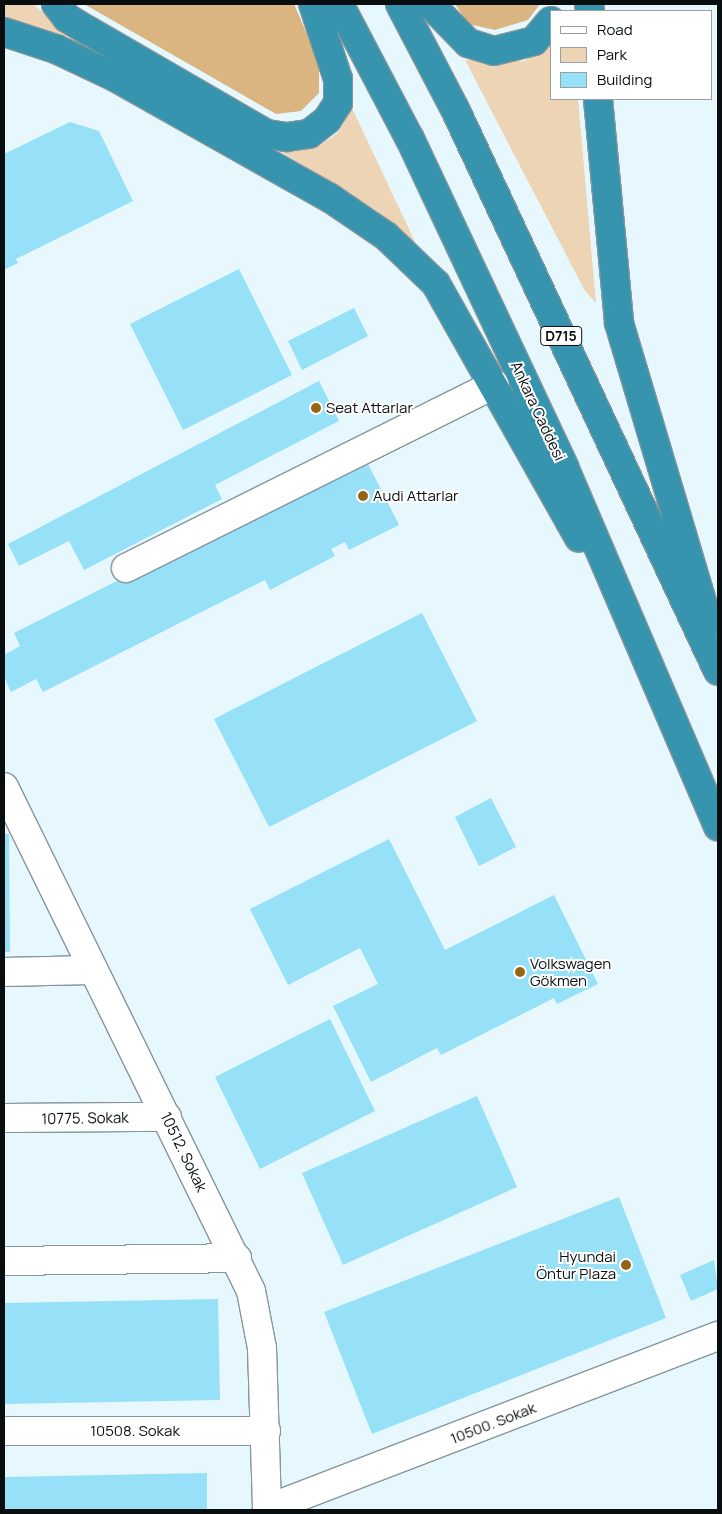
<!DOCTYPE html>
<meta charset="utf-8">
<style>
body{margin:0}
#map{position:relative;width:722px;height:1514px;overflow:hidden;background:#e6f8fe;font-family:Manrope,sans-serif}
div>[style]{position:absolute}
.green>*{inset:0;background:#ecd4b5}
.forest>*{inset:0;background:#dab481}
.building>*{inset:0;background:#96e0f8}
.roads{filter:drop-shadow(1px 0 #85969b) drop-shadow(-1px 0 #85969b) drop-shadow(0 1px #85969b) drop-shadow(0 -1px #85969b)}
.minor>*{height:28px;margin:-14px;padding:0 14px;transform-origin:14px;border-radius:14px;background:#fff}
.highway>*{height:28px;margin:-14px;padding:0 14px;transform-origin:14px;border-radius:14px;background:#3794af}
.dots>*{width:14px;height:14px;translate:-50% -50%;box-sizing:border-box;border:2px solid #fff;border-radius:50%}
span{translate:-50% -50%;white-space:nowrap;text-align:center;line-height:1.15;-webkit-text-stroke:4px #fff;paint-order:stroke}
.shield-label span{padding:1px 4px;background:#fff;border:1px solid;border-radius:4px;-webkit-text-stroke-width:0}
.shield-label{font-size:14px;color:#080e10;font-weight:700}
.poi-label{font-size:15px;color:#080e10}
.left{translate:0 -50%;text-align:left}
.right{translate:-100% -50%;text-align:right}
.street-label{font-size:15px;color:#080e10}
.frame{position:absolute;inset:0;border:5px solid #080e10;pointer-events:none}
.legend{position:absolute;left:550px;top:10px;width:162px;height:90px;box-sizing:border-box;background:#fff;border:1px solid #9c9f9f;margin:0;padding:6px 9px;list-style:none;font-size:15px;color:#080e10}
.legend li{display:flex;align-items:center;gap:10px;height:25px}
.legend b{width:25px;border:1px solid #9c9f9f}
</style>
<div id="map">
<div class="green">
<div style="clip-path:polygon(4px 4px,33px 4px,73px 38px,4px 17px)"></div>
<div style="clip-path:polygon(551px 41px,551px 99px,578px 99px,596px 303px,585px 291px,465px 60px,525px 61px)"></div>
<div style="clip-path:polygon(352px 108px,416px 244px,376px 210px,270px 145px,298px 151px,322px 144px,338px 133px)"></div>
</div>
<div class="forest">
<div style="clip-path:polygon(84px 4px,294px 4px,319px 62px,319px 93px,301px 111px,276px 114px)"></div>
<div style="clip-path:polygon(455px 4px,540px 4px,528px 20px,495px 30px,468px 24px)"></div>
</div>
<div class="building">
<div style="clip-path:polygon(70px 122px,99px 131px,133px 201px,16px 259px,18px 263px,4px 270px,4px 154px)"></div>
<div style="clip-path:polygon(239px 269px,292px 375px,183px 430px,130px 324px)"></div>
<div style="clip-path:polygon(354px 308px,368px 336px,302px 370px,288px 341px)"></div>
<div style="clip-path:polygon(319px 381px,339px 421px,215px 485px,222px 499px,84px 570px,69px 541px,19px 566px,8px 544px)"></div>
<div style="clip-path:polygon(364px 456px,399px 525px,349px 550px,345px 542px,331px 549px,335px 556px,270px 590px,265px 580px,43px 692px,36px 679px,11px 692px,4px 677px,4px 655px,20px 646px,14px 633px)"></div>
<div style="clip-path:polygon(422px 613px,477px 721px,269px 827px,214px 719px)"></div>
<div style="clip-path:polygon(491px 798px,516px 847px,479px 866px,455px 817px)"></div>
<div style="clip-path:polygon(4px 834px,9px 834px,10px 952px,4px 952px)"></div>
<div style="clip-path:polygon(389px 839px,445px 950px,554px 895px,598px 984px,557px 1004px,554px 998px,441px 1055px,437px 1048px,371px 1082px,333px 1006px,378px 984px,360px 948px,288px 985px,250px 909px)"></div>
<div style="clip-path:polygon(330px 1019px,375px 1111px,260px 1169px,215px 1077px)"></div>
<div style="clip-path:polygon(477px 1096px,517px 1187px,343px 1265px,302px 1173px)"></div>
<div style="clip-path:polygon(619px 1197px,666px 1318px,372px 1434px,324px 1312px)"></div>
<div style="clip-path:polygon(714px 1260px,718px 1289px,691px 1301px,680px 1275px)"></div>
<div style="clip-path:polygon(218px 1299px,220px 1400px,4px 1404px,4px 1303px)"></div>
<div style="clip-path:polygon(207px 1473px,207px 1510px,4px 1510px,4px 1477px)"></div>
</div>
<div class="roads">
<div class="minor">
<div style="left:126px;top:568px;width:412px;rotate:-26.5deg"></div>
<div style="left:4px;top:787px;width:561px;rotate:63.89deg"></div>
<div style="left:251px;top:1291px;width:58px;rotate:79.1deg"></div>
<div style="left:262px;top:1348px;width:162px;rotate:88.2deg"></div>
<div style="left:4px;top:972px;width:87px;rotate:-1.3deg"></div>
<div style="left:4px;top:1118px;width:163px;rotate:-0.4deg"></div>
<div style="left:4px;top:1261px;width:233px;rotate:-0.7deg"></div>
<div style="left:4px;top:1431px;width:262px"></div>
<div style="left:267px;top:1509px;width:483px;rotate:-21deg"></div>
</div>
<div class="highway">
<div style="left:56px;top:4px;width:18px;rotate:52deg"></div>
<div style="left:67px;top:18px;width:26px;rotate:31deg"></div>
<div style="left:89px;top:31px;width:206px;rotate:30.1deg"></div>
<div style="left:267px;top:134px;width:20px;rotate:9deg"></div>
<div style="left:287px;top:137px;width:22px;rotate:-8deg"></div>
<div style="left:309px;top:134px;width:23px;rotate:-38deg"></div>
<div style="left:327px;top:120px;width:20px;rotate:-57deg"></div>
<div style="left:338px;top:103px;width:24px;rotate:-90deg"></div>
<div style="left:338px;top:79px;width:79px;rotate:-108.4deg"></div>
<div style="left:339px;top:4px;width:153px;rotate:62.3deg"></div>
<div style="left:410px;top:139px;width:362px;rotate:64.8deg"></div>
<div style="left:564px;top:467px;width:391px;rotate:66.8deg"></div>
<div style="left:400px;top:4px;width:119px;rotate:62.4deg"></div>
<div style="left:455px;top:109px;width:620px;rotate:64.92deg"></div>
<div style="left:430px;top:4px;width:54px;rotate:45.7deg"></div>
<div style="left:468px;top:43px;width:27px;rotate:17deg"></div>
<div style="left:494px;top:51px;width:41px;rotate:-14deg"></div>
<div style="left:534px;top:41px;width:26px;rotate:-50deg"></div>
<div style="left:589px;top:4px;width:7px;rotate:82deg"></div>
<div style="left:4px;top:32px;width:55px;rotate:18.1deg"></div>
<div style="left:56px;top:49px;width:65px;rotate:25.4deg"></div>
<div style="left:115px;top:77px;width:247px;rotate:29.4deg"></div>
<div style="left:330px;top:198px;width:68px;rotate:34.2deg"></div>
<div style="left:386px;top:236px;width:69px;rotate:43.8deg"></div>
<div style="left:436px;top:284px;width:291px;rotate:60.6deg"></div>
<div style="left:598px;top:99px;width:225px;rotate:84.6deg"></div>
<div style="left:619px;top:323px;width:312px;rotate:73.4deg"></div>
</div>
</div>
<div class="dots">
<div style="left:316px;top:408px;background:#946514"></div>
<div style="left:363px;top:496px;background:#946514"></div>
<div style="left:520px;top:972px;background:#946514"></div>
<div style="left:626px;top:1265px;background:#946514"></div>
</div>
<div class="shield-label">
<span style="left:561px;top:336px">D715</span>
</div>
<div class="poi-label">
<span class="left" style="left:326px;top:408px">Seat Attarlar</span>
<span class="left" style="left:373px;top:496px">Audi Attarlar</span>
<span class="left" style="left:530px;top:972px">Volkswagen<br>Gökmen</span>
<span class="right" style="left:616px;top:1265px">Hyundai<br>Öntur Plaza</span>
</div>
<div class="street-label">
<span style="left:538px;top:411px;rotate:65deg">Ankara Caddesi</span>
<span style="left:85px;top:1118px;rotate:-1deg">10775. Sokak</span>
<span style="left:184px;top:1152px;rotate:64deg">10512. Sokak</span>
<span style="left:493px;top:1423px;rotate:-21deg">10500. Sokak</span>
<span style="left:135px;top:1431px">10508. Sokak</span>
</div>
<div class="frame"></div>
<ul class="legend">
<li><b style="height:6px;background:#fff"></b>Road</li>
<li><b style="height:14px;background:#ecd4b5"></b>Park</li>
<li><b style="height:14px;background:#96e0f8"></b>Building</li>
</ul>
</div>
